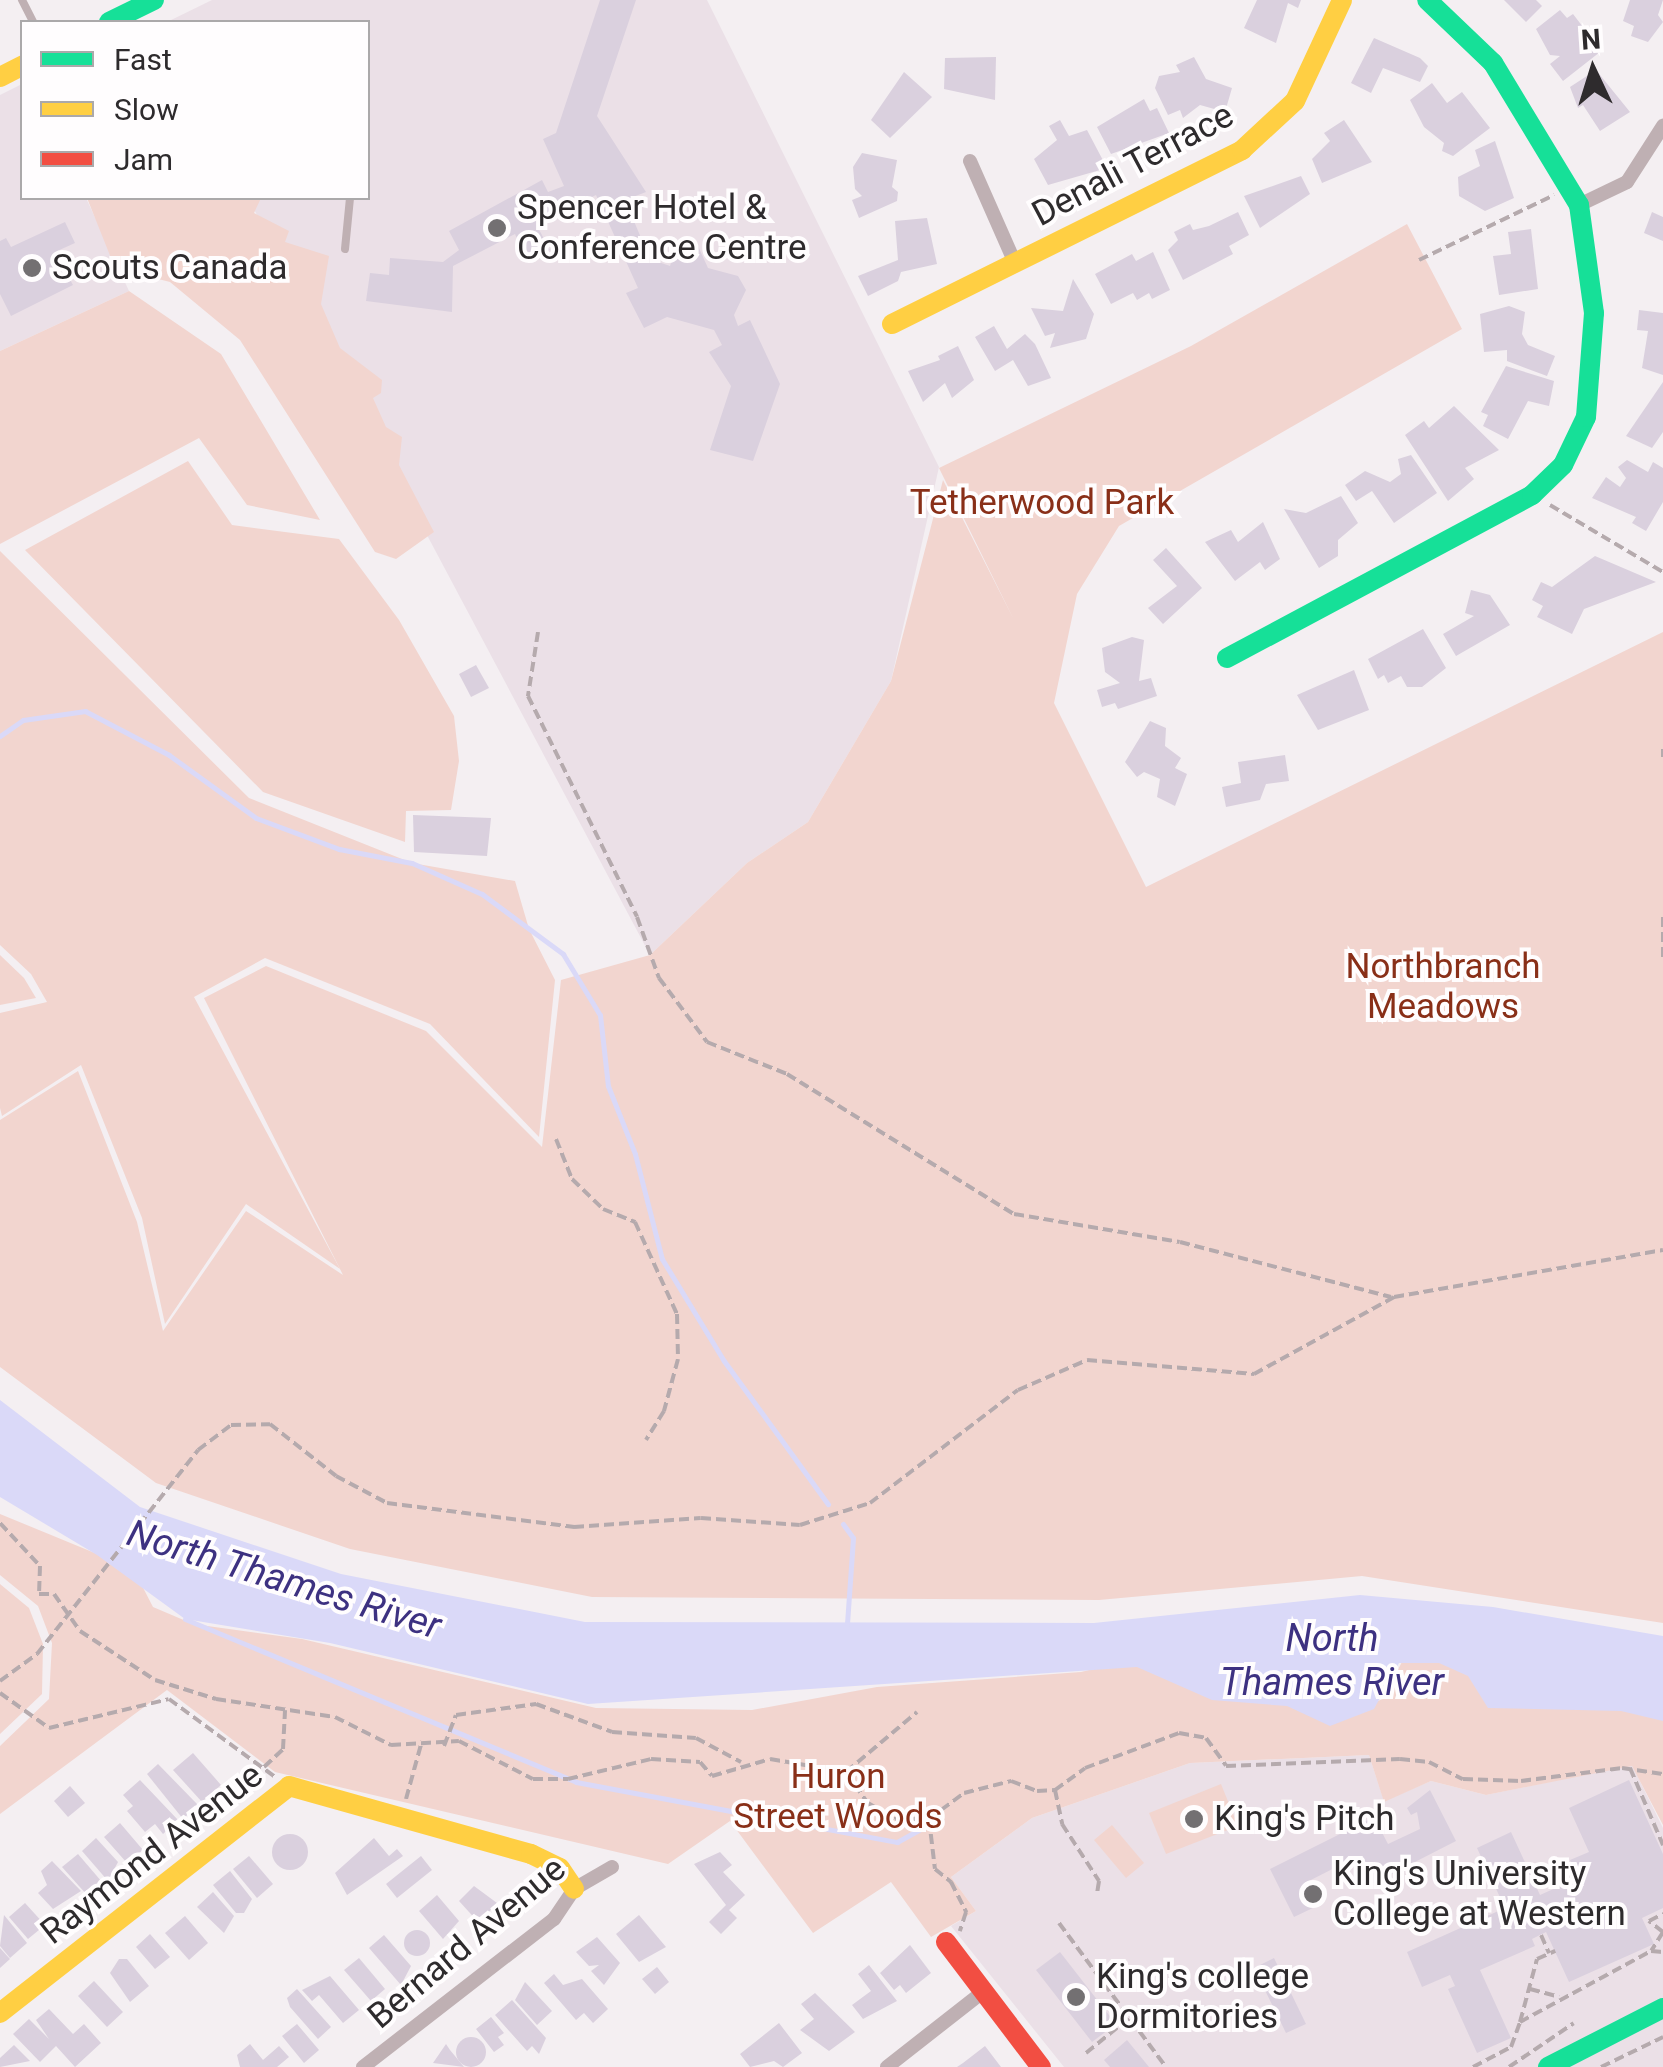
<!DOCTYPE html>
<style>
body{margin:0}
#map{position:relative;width:1663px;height:2067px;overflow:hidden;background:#f4eff2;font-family:Roboto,sans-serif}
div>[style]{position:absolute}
.built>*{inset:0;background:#ebe0e7}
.green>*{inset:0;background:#f2d5cf}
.water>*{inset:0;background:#dad9f8}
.stream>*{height:5px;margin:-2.5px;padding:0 2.5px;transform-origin:2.5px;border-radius:2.5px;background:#dad9f8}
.building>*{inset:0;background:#dad0de}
.round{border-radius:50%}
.path>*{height:4px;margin-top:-2px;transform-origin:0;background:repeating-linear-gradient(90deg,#b5aaad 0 10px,transparent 0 15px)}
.lane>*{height:8px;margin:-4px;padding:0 4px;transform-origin:4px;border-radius:4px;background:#bfb0b3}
.street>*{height:14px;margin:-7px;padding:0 7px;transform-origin:7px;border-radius:7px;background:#bfb0b3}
.fast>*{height:20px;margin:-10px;padding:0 10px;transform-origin:10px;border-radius:10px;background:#16e098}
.slow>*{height:20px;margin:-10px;padding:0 10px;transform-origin:10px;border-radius:10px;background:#ffcf43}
.jam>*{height:20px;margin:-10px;padding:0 10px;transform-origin:10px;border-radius:10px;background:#f24e42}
.path-bridge>*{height:4px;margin-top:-2px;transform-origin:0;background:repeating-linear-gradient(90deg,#b5aaad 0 10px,transparent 0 15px)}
.dots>*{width:28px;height:28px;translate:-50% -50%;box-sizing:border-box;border:5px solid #fffdfe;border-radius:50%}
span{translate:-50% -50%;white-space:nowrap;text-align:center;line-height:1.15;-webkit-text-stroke:8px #fffdfe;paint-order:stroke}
.street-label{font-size:35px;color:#2e2b2d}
.poi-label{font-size:35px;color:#2e2b2d}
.left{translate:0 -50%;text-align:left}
.park-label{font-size:35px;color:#892f18}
.water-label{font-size:38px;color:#3d3181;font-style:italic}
.legend{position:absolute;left:20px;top:20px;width:350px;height:180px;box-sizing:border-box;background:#fffdfe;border:2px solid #aba9aa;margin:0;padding:12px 18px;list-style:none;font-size:30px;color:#2e2b2d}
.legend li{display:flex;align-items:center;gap:20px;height:50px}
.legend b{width:50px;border:2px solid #aba9aa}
.north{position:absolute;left:1543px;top:20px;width:100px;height:100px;-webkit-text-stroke:8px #fffdfe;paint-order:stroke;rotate:356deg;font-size:28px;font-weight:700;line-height:40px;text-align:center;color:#2e2b2d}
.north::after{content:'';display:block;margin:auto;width:35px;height:45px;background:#2e2b2d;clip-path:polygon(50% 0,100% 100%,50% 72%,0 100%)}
</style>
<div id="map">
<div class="built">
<div style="clip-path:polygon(212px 0,707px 0,939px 467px,891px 681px,808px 822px,747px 863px,650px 955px,248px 198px,368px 198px,368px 22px,167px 22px)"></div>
<div style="clip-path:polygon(22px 84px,22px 198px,86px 198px,129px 291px,0 351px,0 95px)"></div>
<div style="clip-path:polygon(1369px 1755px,1384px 1801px,1431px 1781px,1486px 1795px,1632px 1765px,1663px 1828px,1663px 2067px,1064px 2067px,951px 1926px,976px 1911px,951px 1877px,1032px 1818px,1190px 1763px)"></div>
</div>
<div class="green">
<div style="clip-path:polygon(87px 198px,261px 198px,254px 213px,289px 231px,285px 242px,329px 256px,321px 304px,340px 348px,382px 380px,381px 393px,373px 398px,386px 427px,402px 437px,399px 465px,434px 532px,396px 559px,375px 552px,240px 340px,170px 282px,115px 268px)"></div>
<div style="clip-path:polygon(1407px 224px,1462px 329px,1119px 526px,1077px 594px,1054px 703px,1146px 887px,1663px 632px,1663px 1623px,1362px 1576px,1099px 1600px,592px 1597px,350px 1549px,156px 1483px,0 1367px,0 1120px,78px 1071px,137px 1222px,163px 1331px,246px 1211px,343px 1275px,204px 998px,266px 966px,426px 1031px,542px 1147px,561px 980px,650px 955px,747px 863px,808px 822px,891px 681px,943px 480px,1013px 618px,939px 468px,1191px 346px)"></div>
<div style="clip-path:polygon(129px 291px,221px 354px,320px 520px,247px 505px,199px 438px,0 544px,0 351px)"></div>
<div style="clip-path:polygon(188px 461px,232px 525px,339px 539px,399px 620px,454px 716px,459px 761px,451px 810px,406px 811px,405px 842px,263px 792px,25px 550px)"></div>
<div style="clip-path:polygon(0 551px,249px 798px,412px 863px,515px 881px,529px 929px,555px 980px,539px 1137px,430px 1024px,265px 958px,194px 997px,340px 1269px,246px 1204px,165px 1324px,142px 1218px,81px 1065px,2px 1116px,0 1108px,0 1013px,47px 1002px,31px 974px,0 945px)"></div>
<div style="clip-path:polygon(0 955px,24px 978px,36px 998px,0 1005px)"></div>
<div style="clip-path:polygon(0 1514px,107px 1558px,138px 1578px,153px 1607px,193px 1624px,302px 1639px,596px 1708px,752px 1710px,877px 1687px,1081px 1672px,1143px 1657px,1291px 1698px,1336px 1717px,1383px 1699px,1405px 1656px,1429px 1657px,1595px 1705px,1663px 1716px,1663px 1825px,1632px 1766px,1486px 1795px,1431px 1781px,1384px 1802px,1369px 1755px,1190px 1763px,1032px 1818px,951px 1877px,976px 1911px,931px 1937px,891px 1882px,813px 1933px,730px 1821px,668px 1864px,275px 1772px,167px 1690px,0 1814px,0 1746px,49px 1699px,52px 1643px,38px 1606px,0 1575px)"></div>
<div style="clip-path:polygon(0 1584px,29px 1608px,43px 1644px,42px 1694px,0 1734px)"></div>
<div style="clip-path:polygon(1221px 1784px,1238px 1826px,1166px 1854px,1149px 1813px)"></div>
<div style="clip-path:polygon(1112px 1825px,1144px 1863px,1126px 1878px,1094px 1840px)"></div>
</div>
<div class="water">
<div style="clip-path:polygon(0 1400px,140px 1507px,341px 1574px,585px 1622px,1094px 1623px,1360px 1595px,1493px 1607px,1663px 1636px,1663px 1721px,1621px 1711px,1488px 1708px,1468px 1676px,1439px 1663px,1399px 1663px,1374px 1709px,1330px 1726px,1287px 1706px,1212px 1700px,1137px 1667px,588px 1704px,330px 1643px,185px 1619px,97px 1555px,0 1497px)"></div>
</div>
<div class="stream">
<div style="left:0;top:736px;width:28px;rotate:-35deg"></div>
<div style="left:23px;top:720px;width:63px;rotate:-8.3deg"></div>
<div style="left:85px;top:711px;width:95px;rotate:27.6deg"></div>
<div style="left:169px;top:755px;width:107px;rotate:35.9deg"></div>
<div style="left:256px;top:818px;width:89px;rotate:20.5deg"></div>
<div style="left:339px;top:849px;width:74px;rotate:10.9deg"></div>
<div style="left:412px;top:863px;width:77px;rotate:23.9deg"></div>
<div style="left:482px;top:894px;width:101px;rotate:36.5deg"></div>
<div style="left:563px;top:954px;width:71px;rotate:58.8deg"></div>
<div style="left:600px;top:1015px;width:71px;rotate:83.6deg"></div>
<div style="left:608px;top:1086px;width:73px;rotate:68.3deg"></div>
<div style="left:635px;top:1154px;width:108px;rotate:75.6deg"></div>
<div style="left:662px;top:1259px;width:119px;rotate:58.7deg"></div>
<div style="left:724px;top:1361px;width:177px;rotate:54deg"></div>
<div style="left:843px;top:1524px;width:17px;rotate:54deg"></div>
<div style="left:853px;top:1538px;width:86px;rotate:94deg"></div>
<div style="left:185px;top:1619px;width:424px;rotate:22.6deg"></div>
<div style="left:576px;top:1782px;width:327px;rotate:10.6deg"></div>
<div style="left:897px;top:1842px;width:31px;rotate:-29deg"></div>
</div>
<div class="building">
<div style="clip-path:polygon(600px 0,636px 0,597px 116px,646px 192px,625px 200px,650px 259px,670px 266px,673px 256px,698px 246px,708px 268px,738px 276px,746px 290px,734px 315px,738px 326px,750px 320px,780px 384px,753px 461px,710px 450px,731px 386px,709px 352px,722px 345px,714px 330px,667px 317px,644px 328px,626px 293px,638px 288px,596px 195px,536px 224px,550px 250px,527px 262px,515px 234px,453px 266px,452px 312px,366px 301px,370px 273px,389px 275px,390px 258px,443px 262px,459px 250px,449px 231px,542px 180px,548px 192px,564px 186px,543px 139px,556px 133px)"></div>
<div style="clip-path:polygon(1257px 0,1301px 0,1298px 8px,1288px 3px,1276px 43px,1244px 28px)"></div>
<div style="clip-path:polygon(1504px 0,1536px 0,1542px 6px,1526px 22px)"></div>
<div style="clip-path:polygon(1630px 0,1663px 0,1658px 15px,1663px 22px,1648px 42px,1631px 36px,1634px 26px,1623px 21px)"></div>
<div style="clip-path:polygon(1560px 10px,1567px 18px,1573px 14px,1583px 27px,1578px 31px,1600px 52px,1563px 81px,1550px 64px,1560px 56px,1550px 55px,1536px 29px)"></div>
<div style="clip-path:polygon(1374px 38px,1420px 58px,1428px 66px,1420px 82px,1383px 68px,1371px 93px,1351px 83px)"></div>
<div style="clip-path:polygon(996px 57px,995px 100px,944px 89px,945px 58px)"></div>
<div style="clip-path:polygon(1194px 57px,1206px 79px,1232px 88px,1225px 112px,1200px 105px,1183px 118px,1180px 110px,1168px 115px,1155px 88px,1159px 76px,1180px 72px,1176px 65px)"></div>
<div style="clip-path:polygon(1596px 70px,1630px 112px,1600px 131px,1583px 105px,1578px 108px,1570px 87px)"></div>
<div style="clip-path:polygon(904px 72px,932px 97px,890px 138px,871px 120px)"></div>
<div style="clip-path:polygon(1432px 83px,1447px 103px,1462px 92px,1490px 128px,1453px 156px,1442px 151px,1444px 143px,1424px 127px,1410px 100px)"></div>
<div style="clip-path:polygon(1144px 99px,1150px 111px,1157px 108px,1169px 133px,1111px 154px,1097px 127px)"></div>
<div style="clip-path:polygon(1060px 120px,1069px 136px,1087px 130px,1107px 168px,1048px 185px,1034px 159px,1057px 140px,1049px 126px)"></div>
<div style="clip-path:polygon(1344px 120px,1372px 162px,1322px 183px,1312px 159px,1330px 141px,1324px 133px)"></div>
<div style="clip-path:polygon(1495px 141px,1514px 198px,1485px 211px,1459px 196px,1458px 177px,1480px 166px,1475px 150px)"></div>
<div style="clip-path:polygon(862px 153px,897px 160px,892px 187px,898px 192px,897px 201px,859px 218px,852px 200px,862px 196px,855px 189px,853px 167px)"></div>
<div style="clip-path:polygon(1301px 176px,1310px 194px,1260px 228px,1244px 196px)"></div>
<div style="clip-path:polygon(1238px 212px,1249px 235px,1229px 246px,1233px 254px,1183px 280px,1168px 250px,1178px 240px,1174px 232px,1190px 224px,1193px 230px,1209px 226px)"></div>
<div style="clip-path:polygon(1652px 212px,1663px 217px,1663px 241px,1644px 233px)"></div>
<div style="clip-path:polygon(927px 218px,937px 264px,901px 272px,898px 281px,868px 296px,858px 276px,898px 260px,895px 221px)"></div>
<div style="clip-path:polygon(65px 222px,75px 243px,55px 252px,73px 285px,11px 316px,0 294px,0 241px,6px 238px,11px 247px)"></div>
<div style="clip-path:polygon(1531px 229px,1538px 289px,1499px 295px,1493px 256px,1511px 254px,1508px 232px)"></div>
<div style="clip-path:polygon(1153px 252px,1170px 290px,1152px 299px,1149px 293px,1137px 300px,1133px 293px,1111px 304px,1095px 274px,1132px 254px,1136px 261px)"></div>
<div style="clip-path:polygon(1073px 279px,1094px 314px,1086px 339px,1050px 348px,1055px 333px,1045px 336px,1031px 308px,1063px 311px)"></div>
<div style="clip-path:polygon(1509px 306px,1525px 312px,1522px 334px,1528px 345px,1555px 356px,1547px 376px,1507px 361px,1507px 350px,1484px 352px,1480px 314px)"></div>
<div style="clip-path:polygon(1639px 310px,1663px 313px,1663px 375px,1642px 368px,1648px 331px,1637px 330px)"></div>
<div style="clip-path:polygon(994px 326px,1007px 349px,1025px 334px,1035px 344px,1051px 378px,1028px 386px,1013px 360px,995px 371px,975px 337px)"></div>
<div style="clip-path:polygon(958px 346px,974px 380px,952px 398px,945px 383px,923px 402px,908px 371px,940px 360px,938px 356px)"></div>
<div style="clip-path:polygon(1506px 366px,1554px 381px,1549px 406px,1528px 401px,1508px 439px,1483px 426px,1488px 415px,1481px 412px)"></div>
<div style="clip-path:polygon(1663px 382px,1663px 432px,1652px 448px,1626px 436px)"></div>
<div style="clip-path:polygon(1454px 406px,1499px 450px,1465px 468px,1474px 479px,1448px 501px,1405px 435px,1424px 421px,1429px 428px)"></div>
<div style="clip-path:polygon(1411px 455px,1437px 493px,1394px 523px,1372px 491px,1356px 501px,1345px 485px,1365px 471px,1390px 482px,1401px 474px,1398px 459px)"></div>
<div style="clip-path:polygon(1627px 460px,1648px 472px,1653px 462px,1663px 468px,1663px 502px,1646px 531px,1632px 523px,1636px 517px,1592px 498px,1606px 477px,1620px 487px,1626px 478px,1618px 467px)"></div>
<div style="clip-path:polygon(1341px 496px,1358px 523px,1338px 540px,1338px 556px,1319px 568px,1284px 509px,1306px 513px)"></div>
<div style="clip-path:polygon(1263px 522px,1280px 559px,1265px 570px,1260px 562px,1235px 581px,1205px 542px,1231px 530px,1238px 542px)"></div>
<div style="clip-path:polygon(1166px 548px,1202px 588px,1163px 624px,1148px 608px,1177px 586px,1153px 560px)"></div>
<div style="clip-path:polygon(1595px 556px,1656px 582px,1584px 609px,1572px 634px,1537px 617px,1543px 606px,1532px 600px,1541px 582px,1552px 587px)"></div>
<div style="clip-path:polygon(1471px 590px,1490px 595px,1510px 625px,1456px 656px,1443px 634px,1474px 616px,1465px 613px)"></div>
<div style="clip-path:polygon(1423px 629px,1446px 668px,1422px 687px,1407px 687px,1401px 676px,1388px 683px,1384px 675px,1378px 679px,1368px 659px)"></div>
<div style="clip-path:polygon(1132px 637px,1144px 640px,1139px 681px,1151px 678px,1157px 696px,1118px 709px,1115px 703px,1102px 707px,1097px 690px,1120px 683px,1105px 672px,1102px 648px)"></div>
<div style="clip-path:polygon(476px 665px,489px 688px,471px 697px,459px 674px)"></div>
<div style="clip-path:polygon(1354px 670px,1369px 710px,1318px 730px,1297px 695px)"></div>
<div style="clip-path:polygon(1150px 721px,1166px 728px,1165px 746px,1181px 758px,1175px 768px,1187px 774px,1175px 806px,1157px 797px,1160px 779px,1144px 772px,1137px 777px,1125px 762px)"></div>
<div style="clip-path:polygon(1285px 755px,1289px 781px,1266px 784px,1260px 800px,1226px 807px,1222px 787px,1241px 783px,1238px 762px)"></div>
<div style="clip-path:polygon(413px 815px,491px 818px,487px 856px,414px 852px)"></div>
<div style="clip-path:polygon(193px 1753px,221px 1785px,202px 1802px,173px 1770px)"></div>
<div style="clip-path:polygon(158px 1764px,198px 1805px,183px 1819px,147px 1774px)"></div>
<div style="clip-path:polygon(140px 1780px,178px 1820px,163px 1834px,155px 1824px,145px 1832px,127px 1811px,133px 1806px,123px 1795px)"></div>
<div style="clip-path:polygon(1629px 1780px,1663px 1854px,1663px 1908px,1642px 1918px,1654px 1944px,1569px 1982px,1546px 1932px,1532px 1939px,1535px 1946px,1480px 1970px,1511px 2038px,1477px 2053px,1448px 1989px,1455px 1986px,1450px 1975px,1422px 1987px,1407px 1952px,1505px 1908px,1477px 1848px,1511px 1832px,1540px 1895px,1578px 1878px,1570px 1860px,1589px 1852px,1569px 1808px)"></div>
<div style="clip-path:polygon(70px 1786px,85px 1803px,68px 1817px,54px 1801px)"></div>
<div style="clip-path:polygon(1430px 1790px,1456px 1841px,1368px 1886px,1354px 1858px,1305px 1883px,1317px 1906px,1294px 1917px,1270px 1869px,1374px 1817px,1388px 1844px,1420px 1829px,1417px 1812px,1411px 1815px,1407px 1808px)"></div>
<div style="clip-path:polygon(120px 1823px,143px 1850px,134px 1857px,141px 1865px,134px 1871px,104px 1837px)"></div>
<div class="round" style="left:272px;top:1834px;width:36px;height:36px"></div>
<div style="clip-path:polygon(96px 1838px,118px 1862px,108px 1881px,82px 1851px)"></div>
<div style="clip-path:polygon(374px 1838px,389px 1856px,397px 1849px,403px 1856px,347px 1895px,335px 1873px)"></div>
<div style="clip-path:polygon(720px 1852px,732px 1865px,723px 1872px,745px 1895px,729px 1910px,737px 1918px,721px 1934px,709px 1922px,726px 1905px,694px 1864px)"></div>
<div style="clip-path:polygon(78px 1854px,102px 1882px,87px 1895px,62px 1867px)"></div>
<div style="clip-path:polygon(249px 1856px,273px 1884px,257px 1898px,233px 1869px)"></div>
<div style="clip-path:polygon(421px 1856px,432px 1870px,397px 1898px,386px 1884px)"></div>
<div style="clip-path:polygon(52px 1861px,81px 1891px,53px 1909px,38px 1893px,47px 1885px,41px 1871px)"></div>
<div style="clip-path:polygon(230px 1871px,252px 1899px,244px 1913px,236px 1913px,213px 1885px)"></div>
<div style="clip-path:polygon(474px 1886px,497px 1903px,479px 1923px,459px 1901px)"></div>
<div style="clip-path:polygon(213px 1892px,234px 1916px,224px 1933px,197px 1907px)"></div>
<div style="clip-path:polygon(437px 1895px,459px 1921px,443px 1939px,419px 1911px)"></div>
<div style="clip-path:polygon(25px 1903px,45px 1925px,28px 1939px,9px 1917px)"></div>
<div style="clip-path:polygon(4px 1915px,27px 1943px,10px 1958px,0 1946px)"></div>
<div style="clip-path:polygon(639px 1915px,666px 1947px,639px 1962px,616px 1934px)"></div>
<div style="clip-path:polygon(185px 1916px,208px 1943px,189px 1960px,165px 1933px)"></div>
<div class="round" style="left:404px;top:1930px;width:26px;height:26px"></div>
<div style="clip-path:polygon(150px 1934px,170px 1957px,155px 1969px,136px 1947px)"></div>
<div style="clip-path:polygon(384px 1935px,411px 1966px,401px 1985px,369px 1948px)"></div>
<div style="clip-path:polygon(597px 1937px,620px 1963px,604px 1985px,591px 1971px,599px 1965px,589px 1966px,576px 1952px)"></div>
<div style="clip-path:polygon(910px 1945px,931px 1973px,906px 1993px,900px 1985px,894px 1990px,880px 1973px)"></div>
<div style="clip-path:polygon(0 1948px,10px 1959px,0 1968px)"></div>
<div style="clip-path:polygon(1060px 1952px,1116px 2024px,1092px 2042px,1036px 1970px)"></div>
<div style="clip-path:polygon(359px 1958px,385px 1989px,371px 2001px,344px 1970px)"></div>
<div style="clip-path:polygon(1274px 1958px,1306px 2024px,1286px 2033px,1254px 1968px)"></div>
<div style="clip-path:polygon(119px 1959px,127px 1959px,149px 1986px,130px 2002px,110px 1973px)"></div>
<div style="clip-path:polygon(869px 1965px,897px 2001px,863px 2019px,852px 2005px,871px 1991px,858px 1974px)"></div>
<div style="clip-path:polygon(657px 1967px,669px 1982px,655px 1994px,642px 1979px)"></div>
<div style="clip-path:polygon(554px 1974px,563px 1985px,582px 1979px,608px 2009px,593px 2023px,584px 2013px,576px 2020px,544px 1983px)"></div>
<div style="clip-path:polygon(330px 1976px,359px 2010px,343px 2023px,319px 1995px,312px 2001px,302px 1990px)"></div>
<div style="clip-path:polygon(94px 1981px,123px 2012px,107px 2027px,78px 1996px)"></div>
<div style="clip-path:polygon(525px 1982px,552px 2011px,537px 2025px,515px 2000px)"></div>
<div style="clip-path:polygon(297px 1989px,331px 2027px,318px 2039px,290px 2007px,287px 1998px)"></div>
<div style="clip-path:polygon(815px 1993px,855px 2032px,829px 2051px,800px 2030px,814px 2019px,801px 2004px)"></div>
<div style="clip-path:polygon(512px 2000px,546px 2038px,539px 2054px,532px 2046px,527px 2051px,495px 2015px)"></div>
<div style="clip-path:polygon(49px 2009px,73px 2034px,84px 2024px,101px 2043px,75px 2067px,56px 2046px,40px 2062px,13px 2034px,29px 2019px,49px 2039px,36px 2020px)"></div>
<div style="clip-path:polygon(491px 2017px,504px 2033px,498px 2037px,504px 2045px,494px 2052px,476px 2029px)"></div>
<div style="clip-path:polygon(779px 2023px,802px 2053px,783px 2067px,774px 2061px,750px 2067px,740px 2054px)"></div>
<div style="clip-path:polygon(297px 2024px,319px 2050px,304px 2063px,282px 2036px)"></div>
<div class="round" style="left:456px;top:2037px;width:30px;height:30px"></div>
<div style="clip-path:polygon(1127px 2040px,1149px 2067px,1110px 2067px,1104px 2060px)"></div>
<div style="clip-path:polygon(250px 2044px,263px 2060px,279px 2046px,289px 2057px,277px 2067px,240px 2067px,237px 2055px)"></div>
<div style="clip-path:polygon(446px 2044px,450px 2050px,464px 2067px,433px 2063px)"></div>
<div style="clip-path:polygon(14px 2045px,30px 2061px,0 2067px,0 2058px)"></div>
<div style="clip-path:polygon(985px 2046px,1001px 2067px,957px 2067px,963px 2063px)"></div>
</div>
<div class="path">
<div style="left:1419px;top:260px;width:150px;rotate:-25.7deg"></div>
<div style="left:1550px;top:505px;width:131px;rotate:30.7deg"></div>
<div style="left:538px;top:632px;width:65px;rotate:98.9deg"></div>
<div style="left:528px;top:696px;width:246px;rotate:63.7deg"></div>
<div style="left:637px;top:917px;width:65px;rotate:70.2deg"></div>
<div style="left:659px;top:978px;width:80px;rotate:53.1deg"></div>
<div style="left:707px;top:1042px;width:86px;rotate:21.8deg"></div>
<div style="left:787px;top:1074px;width:267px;rotate:31.7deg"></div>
<div style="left:1014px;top:1214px;width:168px;rotate:9.6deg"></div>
<div style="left:1180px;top:1242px;width:218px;rotate:14.6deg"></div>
<div style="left:1663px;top:749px;width:8px;rotate:90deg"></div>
<div style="left:1663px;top:917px;width:44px;rotate:90deg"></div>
<div style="left:556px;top:1139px;width:43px;rotate:68.2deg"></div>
<div style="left:572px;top:1179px;width:43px;rotate:44.1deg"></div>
<div style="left:603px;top:1209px;width:35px;rotate:22deg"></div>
<div style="left:635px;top:1222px;width:101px;rotate:65.5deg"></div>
<div style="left:677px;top:1314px;width:45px;rotate:88.7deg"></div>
<div style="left:678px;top:1359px;width:54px;rotate:105.1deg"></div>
<div style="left:664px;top:1411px;width:34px;rotate:122deg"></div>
<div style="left:198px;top:1450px;width:41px;rotate:-37.1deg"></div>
<div style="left:231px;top:1425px;width:39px;rotate:-1deg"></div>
<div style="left:270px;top:1424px;width:84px;rotate:38.2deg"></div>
<div style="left:336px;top:1476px;width:58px;rotate:27.9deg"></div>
<div style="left:387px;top:1503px;width:189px;rotate:7.3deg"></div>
<div style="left:574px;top:1527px;width:127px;rotate:-4.1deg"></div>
<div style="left:701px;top:1518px;width:99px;rotate:4deg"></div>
<div style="left:800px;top:1525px;width:73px;rotate:-17.4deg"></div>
<div style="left:870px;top:1503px;width:186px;rotate:-37.4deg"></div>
<div style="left:1018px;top:1390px;width:75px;rotate:-23.5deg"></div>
<div style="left:1087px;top:1360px;width:168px;rotate:4.8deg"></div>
<div style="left:1254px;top:1374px;width:160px;rotate:-28.8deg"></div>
<div style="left:1394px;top:1297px;width:273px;rotate:-9.9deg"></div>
<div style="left:0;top:1523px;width:59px;rotate:47.1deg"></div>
<div style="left:40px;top:1566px;width:28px;rotate:92deg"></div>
<div style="left:39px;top:1594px;width:15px"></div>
<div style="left:54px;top:1594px;width:45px;rotate:54.9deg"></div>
<div style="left:80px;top:1631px;width:90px;rotate:33.2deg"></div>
<div style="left:155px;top:1680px;width:64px;rotate:17.3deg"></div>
<div style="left:216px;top:1699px;width:120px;rotate:8.6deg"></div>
<div style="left:335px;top:1717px;width:63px;rotate:26.6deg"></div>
<div style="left:391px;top:1745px;width:68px;rotate:-3.4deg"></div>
<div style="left:459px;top:1741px;width:83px;rotate:27.2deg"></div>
<div style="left:533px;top:1779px;width:35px"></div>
<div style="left:568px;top:1779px;width:85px;rotate:-13.5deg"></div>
<div style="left:651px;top:1759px;width:49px;rotate:3.5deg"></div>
<div style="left:700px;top:1762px;width:18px;rotate:49deg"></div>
<div style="left:712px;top:1776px;width:60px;rotate:-16.3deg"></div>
<div style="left:770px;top:1759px;width:77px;rotate:9.7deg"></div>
<div style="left:846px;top:1772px;width:38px;rotate:55deg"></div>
<div style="left:868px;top:1803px;width:31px;rotate:31deg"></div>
<div style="left:895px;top:1819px;width:34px"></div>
<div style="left:929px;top:1819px;width:44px;rotate:-36.6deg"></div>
<div style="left:964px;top:1793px;width:49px;rotate:-14.3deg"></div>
<div style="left:1011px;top:1781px;width:28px;rotate:21deg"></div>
<div style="left:1037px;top:1791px;width:18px;rotate:-3deg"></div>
<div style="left:1055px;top:1790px;width:37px;rotate:-36deg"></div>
<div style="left:1085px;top:1768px;width:100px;rotate:-20.4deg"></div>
<div style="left:1179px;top:1733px;width:27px;rotate:10deg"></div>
<div style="left:1206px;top:1738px;width:34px;rotate:54deg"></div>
<div style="left:1226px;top:1766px;width:174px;rotate:-2.3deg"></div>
<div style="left:1400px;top:1759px;width:29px;rotate:6deg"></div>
<div style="left:1429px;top:1762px;width:38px;rotate:27deg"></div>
<div style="left:1463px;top:1779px;width:58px;rotate:2deg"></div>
<div style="left:1521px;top:1781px;width:102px;rotate:-7.3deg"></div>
<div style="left:1622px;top:1768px;width:41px;rotate:8.3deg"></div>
<div style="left:0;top:1681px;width:46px;rotate:-36.1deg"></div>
<div style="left:0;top:1693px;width:60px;rotate:35.5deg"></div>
<div style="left:49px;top:1728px;width:123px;rotate:-13.6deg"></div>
<div style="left:169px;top:1699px;width:132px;rotate:36.3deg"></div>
<div style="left:444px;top:1746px;width:33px;rotate:-69deg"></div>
<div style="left:456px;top:1715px;width:81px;rotate:-7.8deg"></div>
<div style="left:536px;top:1704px;width:81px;rotate:20.2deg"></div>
<div style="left:612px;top:1732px;width:84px;rotate:4.1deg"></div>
<div style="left:696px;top:1738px;width:51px;rotate:28.1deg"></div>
<div style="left:264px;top:1767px;width:26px;rotate:-43deg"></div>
<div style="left:283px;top:1749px;width:39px;rotate:-87deg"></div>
<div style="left:1630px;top:1768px;width:84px;rotate:66.8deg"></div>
<div style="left:846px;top:1772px;width:93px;rotate:-40.2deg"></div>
<div style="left:1055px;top:1790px;width:35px;rotate:78deg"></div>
<div style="left:1062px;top:1824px;width:68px;rotate:57deg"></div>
<div style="left:1099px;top:1881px;width:13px;rotate:99deg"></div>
<div style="left:406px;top:1799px;width:60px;rotate:-74.6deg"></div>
<div style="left:929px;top:1819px;width:50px;rotate:83.2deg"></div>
<div style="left:935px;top:1869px;width:21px;rotate:39deg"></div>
<div style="left:951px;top:1882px;width:34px;rotate:63deg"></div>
<div style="left:966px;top:1912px;width:20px;rotate:108deg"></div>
<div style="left:1059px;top:1923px;width:179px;rotate:53.4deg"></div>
<div style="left:1663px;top:1932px;width:22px;rotate:122deg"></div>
<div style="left:1651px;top:1951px;width:12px;rotate:5deg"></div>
<div style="left:1663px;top:1932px;width:18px;rotate:-142deg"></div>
<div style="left:1649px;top:1921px;width:16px;rotate:-27deg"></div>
<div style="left:1541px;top:1935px;width:20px;rotate:66deg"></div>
<div style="left:1530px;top:1989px;width:30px;rotate:15deg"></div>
<div style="left:1520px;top:2022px;width:65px;rotate:-74.9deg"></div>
<div style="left:1537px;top:1959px;width:20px;rotate:-24deg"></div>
<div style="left:1086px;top:2053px;width:55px;rotate:-39.1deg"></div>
<div style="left:1473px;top:2067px;width:43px;rotate:-27.8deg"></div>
<div style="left:1511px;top:2047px;width:27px;rotate:-70deg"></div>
<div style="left:1520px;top:2022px;width:149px;rotate:-28.5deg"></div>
<div style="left:1509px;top:2067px;width:78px;rotate:-34.1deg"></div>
<div style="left:1601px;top:2067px;width:69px;rotate:-25.8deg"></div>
</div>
<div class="lane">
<div style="left:22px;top:0;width:25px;rotate:63deg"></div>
<div style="left:345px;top:249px;width:51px;rotate:-84.4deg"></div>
</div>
<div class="street">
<div style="left:970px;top:161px;width:111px;rotate:66.2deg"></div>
<div style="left:1579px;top:205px;width:53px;rotate:-25.6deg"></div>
<div style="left:1627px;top:182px;width:67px;rotate:-57.3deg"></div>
<div style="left:363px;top:2067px;width:242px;rotate:-37.8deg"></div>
<div style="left:554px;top:1919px;width:36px;rotate:-56deg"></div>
<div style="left:574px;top:1889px;width:44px;rotate:-30.1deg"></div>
<div style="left:887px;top:2067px;width:118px;rotate:-38.1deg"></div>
</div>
<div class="fast">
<div style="left:109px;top:22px;width:50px;rotate:-26.1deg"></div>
<div style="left:1227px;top:658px;width:346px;rotate:-28.1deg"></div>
<div style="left:1532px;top:495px;width:43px;rotate:-44.1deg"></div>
<div style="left:1563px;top:465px;width:53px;rotate:-64.4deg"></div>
<div style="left:1586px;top:417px;width:104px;rotate:-85.6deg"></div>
<div style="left:1594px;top:313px;width:109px;rotate:-97.9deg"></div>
<div style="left:1579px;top:205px;width:166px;rotate:-121.2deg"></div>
<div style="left:1493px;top:63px;width:91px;rotate:-136.3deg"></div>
<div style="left:1548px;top:2067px;width:129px;rotate:-27.2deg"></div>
</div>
<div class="slow">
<div style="left:0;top:77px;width:25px;rotate:-27deg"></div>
<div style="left:892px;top:324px;width:391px;rotate:-26.4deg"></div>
<div style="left:1242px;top:150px;width:72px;rotate:-42.8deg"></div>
<div style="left:1295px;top:101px;width:111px;rotate:-65deg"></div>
<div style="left:0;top:2013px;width:367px;rotate:-38.1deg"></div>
<div style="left:289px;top:1786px;width:251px;rotate:15.7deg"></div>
<div style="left:531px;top:1854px;width:32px;rotate:26deg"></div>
<div style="left:560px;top:1868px;width:25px;rotate:56deg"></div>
</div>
<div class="jam">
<div style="left:946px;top:1942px;width:157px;rotate:52.8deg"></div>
</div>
<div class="path-bridge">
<div style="left:37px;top:1654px;width:260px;rotate:-51.7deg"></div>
</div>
<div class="dots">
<div style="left:497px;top:228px;background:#737072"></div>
<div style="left:32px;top:268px;background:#737072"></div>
<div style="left:1194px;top:1819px;background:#737072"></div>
<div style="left:1313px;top:1894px;background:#737072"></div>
<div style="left:1076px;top:1997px;background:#737072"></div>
</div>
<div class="street-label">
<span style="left:1133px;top:165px;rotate:-28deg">Denali Terrace</span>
<span style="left:152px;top:1854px;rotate:-38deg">Raymond Avenue</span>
<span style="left:467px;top:1943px;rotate:-40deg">Bernard Avenue</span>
</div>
<div class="poi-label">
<span class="left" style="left:517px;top:228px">Spencer Hotel &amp;<br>Conference Centre</span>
<span class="left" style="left:52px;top:268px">Scouts Canada</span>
<span class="left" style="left:1214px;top:1819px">King's Pitch</span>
<span class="left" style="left:1333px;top:1894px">King's University<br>College at Western</span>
<span class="left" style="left:1096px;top:1997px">King's college<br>Dormitories</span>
</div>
<div class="park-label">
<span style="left:1042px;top:503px">Tetherwood Park</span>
<span style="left:1443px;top:987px">Northbranch<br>Meadows</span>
<span style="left:838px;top:1797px">Huron<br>Street Woods</span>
</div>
<div class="water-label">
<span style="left:284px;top:1580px;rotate:17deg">North Thames River</span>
<span style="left:1332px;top:1661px">North<br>Thames River</span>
</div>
<ul class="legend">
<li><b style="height:12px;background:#16e098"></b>Fast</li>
<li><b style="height:12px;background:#ffcf43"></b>Slow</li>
<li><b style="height:12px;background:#f24e42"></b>Jam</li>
</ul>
<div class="north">N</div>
</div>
